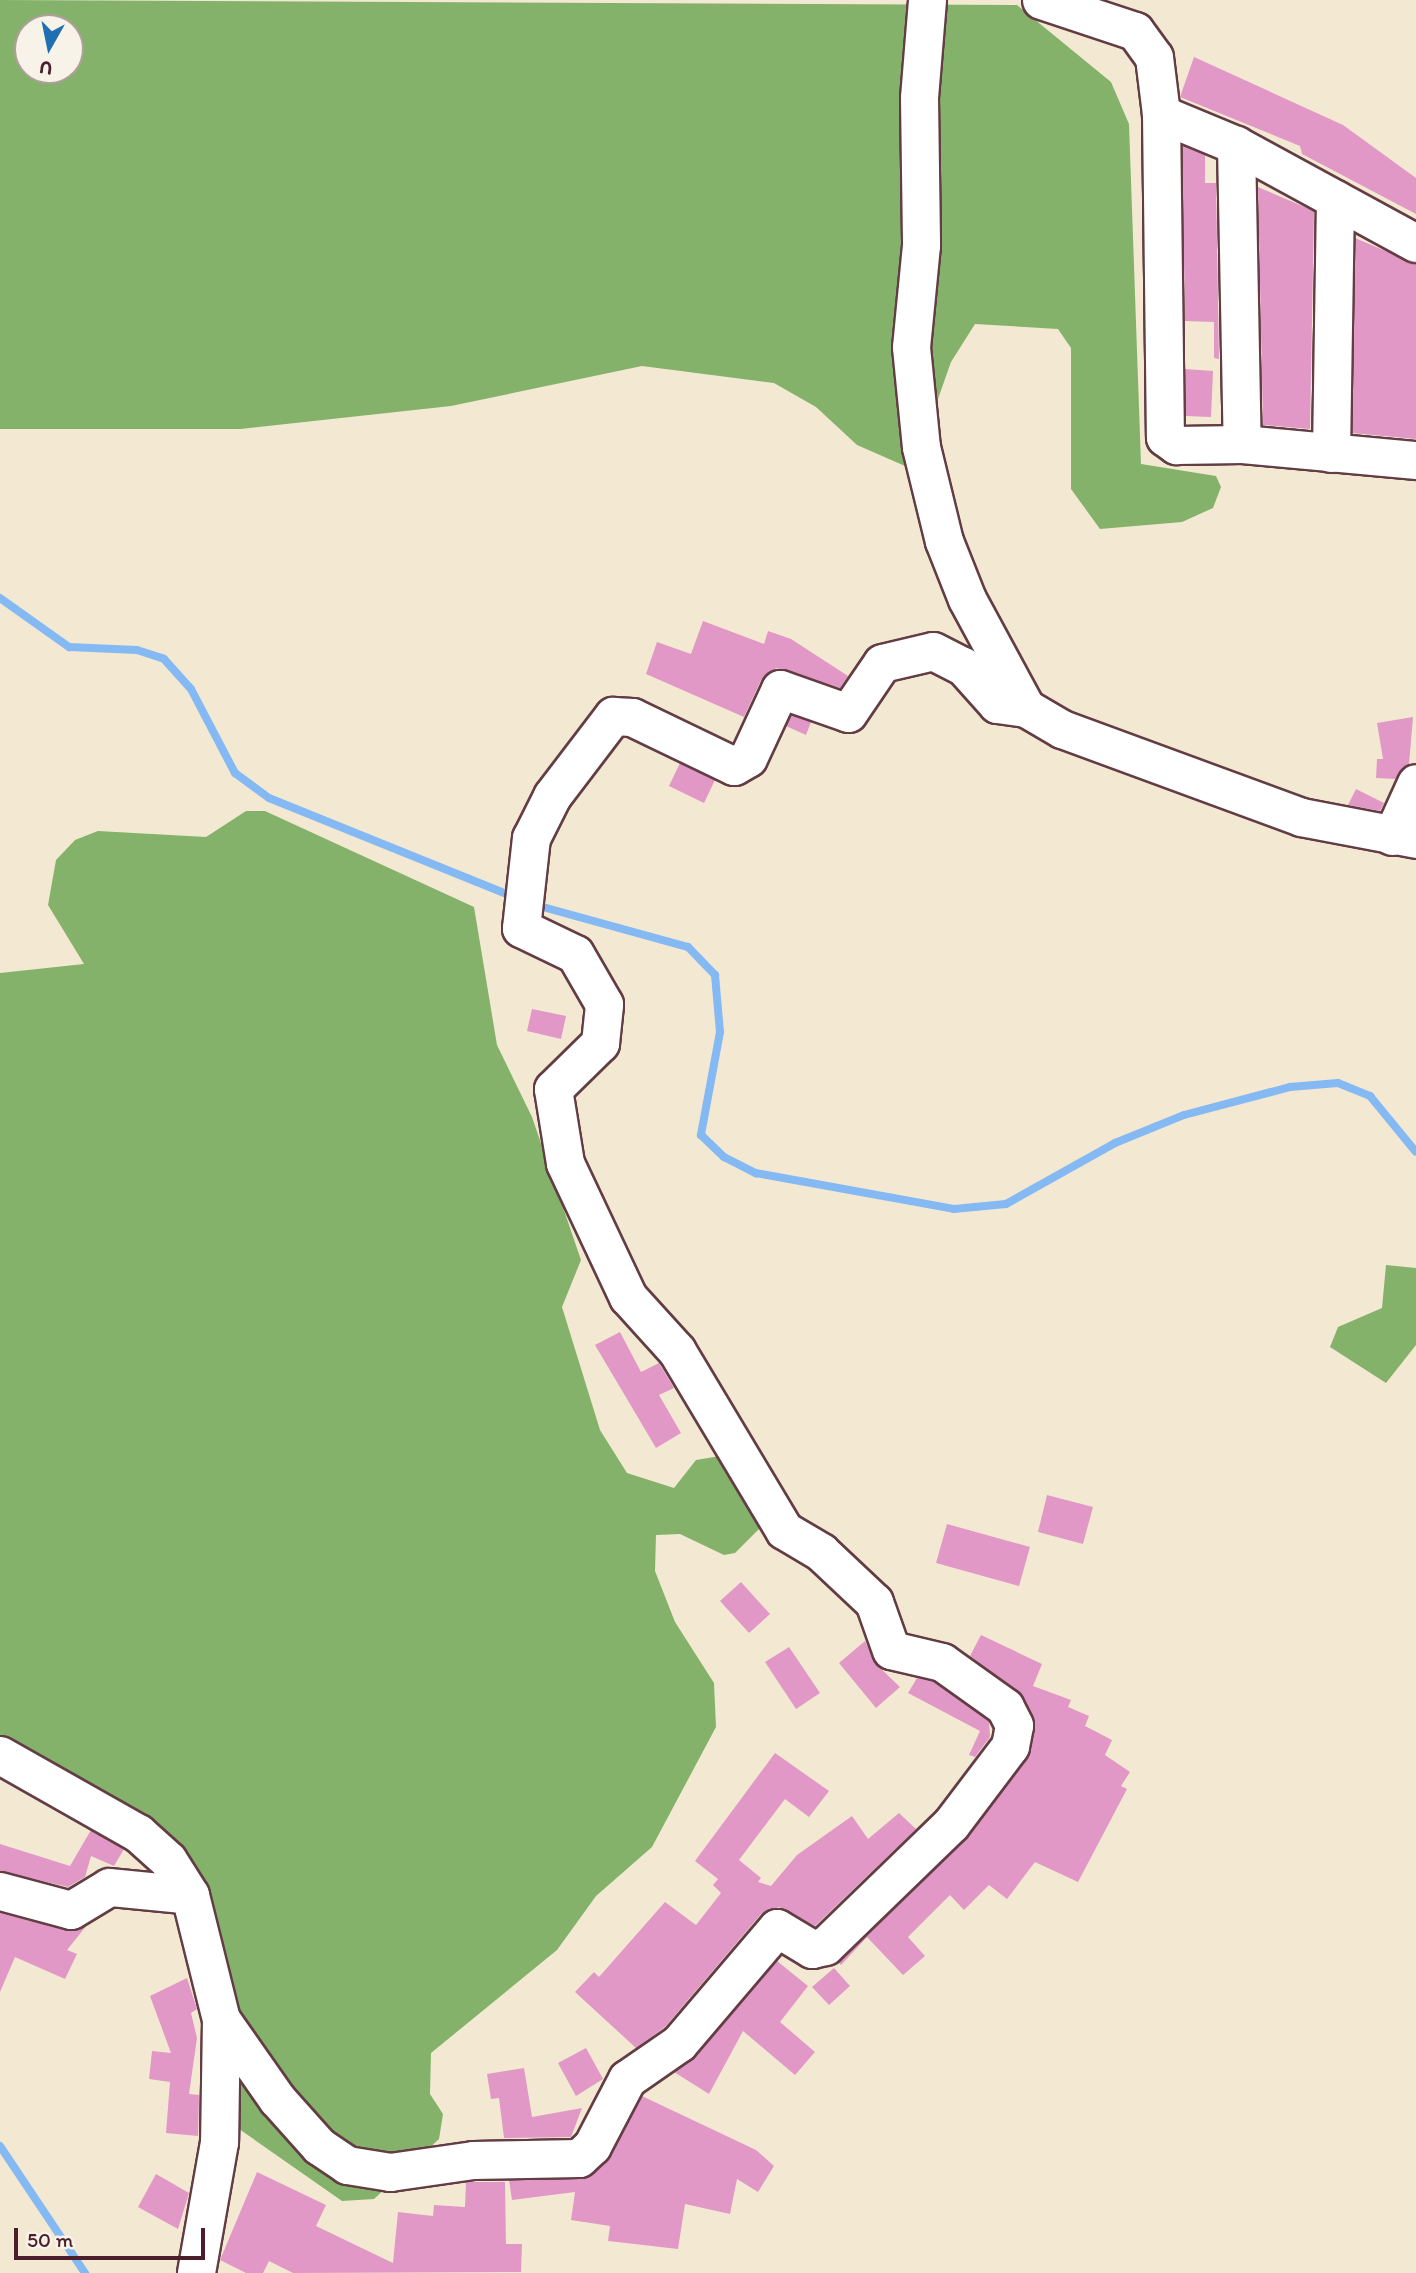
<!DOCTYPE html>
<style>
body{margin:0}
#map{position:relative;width:1416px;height:2273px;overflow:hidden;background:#f3e9d3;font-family:Itim,sans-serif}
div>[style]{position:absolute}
.forest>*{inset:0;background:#84b26b}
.stream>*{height:8px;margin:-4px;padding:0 4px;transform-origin:4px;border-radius:4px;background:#85b9f3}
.building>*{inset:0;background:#e198c6}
.roads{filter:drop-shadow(2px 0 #633d44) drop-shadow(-2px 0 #633d44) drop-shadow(0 2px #633d44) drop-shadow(0 -2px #633d44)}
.minor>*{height:37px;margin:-18.5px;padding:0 18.5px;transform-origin:18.5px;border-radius:18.5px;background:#fff}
span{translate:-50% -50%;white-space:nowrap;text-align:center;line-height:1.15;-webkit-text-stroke:5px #f7f3e8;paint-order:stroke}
.north{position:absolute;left:14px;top:14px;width:70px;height:70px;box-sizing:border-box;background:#f7f3e8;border:2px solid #b29e9c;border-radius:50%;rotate:189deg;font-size:19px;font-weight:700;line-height:28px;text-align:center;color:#4a1f2b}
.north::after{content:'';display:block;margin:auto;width:24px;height:32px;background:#1f6fb2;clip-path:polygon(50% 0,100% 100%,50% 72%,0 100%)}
.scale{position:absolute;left:14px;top:2228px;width:191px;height:32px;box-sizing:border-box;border:4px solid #4a1f2b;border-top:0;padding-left:9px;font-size:21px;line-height:24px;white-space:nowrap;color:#4a1f2b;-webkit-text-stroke:5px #f7f3e8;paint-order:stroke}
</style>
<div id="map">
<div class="forest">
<div style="clip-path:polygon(evenodd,0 0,1017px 5px,1111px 82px,1129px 124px,1141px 464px,1216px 476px,1221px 487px,1213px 508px,1182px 522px,1100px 529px,1071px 489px,1071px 348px,1058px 329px,975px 324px,951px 362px,921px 447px,905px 466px,857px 445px,816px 407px,774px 383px,642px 366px,451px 406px,241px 429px,0 429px,0 0,28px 28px,70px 28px,70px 70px,28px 70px,28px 28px)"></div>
<div style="clip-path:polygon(246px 811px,265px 811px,474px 907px,497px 1045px,532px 1117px,581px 1260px,562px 1307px,600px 1430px,627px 1473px,674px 1488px,696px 1460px,720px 1456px,770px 1503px,759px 1529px,735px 1553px,724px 1555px,680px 1534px,656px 1535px,655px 1571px,675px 1622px,714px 1683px,716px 1727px,652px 1847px,596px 1896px,557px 1950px,431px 2053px,430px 2094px,443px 2114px,439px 2139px,374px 2199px,342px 2201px,232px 2124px,161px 1832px,0 1739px,0 973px,84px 964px,48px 905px,56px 860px,75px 840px,98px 831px,206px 837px)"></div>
<div style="clip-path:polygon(1386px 1265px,1416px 1268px,1416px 1345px,1386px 1383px,1330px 1347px,1338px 1327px,1382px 1308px)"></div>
</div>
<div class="stream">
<div style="left:0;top:598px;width:85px;rotate:35.4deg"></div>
<div style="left:69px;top:647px;width:68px;rotate:2.5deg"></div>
<div style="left:137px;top:650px;width:28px;rotate:18deg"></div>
<div style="left:164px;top:659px;width:40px;rotate:48deg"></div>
<div style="left:191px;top:689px;width:95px;rotate:62.4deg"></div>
<div style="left:235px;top:773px;width:42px;rotate:36.3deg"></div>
<div style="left:269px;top:798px;width:264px;rotate:22deg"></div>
<div style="left:532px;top:904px;width:162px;rotate:15.4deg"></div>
<div style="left:688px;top:947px;width:39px;rotate:46deg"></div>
<div style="left:715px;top:975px;width:57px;rotate:85deg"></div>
<div style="left:720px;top:1032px;width:105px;rotate:100.5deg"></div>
<div style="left:701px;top:1135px;width:32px;rotate:44deg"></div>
<div style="left:724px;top:1157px;width:36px;rotate:27deg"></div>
<div style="left:756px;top:1173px;width:201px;rotate:10.3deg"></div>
<div style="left:954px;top:1209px;width:52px;rotate:-5.5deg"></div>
<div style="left:1006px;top:1204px;width:125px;rotate:-29.2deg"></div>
<div style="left:1115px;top:1143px;width:74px;rotate:-22.1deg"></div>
<div style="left:1184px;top:1115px;width:110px;rotate:-14.8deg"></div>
<div style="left:1290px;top:1087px;width:48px;rotate:-4.8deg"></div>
<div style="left:1338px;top:1083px;width:35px;rotate:22deg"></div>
<div style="left:1370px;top:1096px;width:72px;rotate:50.6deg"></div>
<div style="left:0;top:2146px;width:153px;rotate:56.2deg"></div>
</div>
<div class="building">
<div style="clip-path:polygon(1194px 57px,1343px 125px,1416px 178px,1416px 214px,1302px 154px,1300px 146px,1180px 97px)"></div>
<div style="clip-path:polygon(1182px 146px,1205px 155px,1205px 183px,1216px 183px,1219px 359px,1214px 358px,1214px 322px,1185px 321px)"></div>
<div style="clip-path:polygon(1258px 187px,1314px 211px,1310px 429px,1263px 425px)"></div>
<div style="clip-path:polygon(1355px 238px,1416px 264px,1416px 439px,1352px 433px)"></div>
<div style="clip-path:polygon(1185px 369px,1213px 371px,1211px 417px,1186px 416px)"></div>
<div style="clip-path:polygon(703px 621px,764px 644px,768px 631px,791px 639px,848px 676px,840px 688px,776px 668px,761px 680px,744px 717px,646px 674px,657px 642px,691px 654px)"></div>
<div style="clip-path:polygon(791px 715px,811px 722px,806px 735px,786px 726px)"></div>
<div style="clip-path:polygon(1413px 717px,1409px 764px,1395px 779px,1376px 778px,1377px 759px,1383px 759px,1377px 723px)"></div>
<div style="clip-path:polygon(680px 763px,715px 780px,704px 803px,669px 786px)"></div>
<div style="clip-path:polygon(1356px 789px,1384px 803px,1380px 811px,1348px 805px)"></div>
<div style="clip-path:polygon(532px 1009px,566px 1016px,561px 1039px,527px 1031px)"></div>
<div style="clip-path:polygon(620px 1332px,641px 1372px,659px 1363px,674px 1388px,659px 1395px,681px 1433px,656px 1448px,595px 1345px)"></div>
<div style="clip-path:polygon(1047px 1495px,1093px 1507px,1083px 1544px,1038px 1532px)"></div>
<div style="clip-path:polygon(947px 1524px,1030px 1547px,1019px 1586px,936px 1563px)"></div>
<div style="clip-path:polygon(741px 1582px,770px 1614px,749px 1633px,720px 1601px)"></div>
<div style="clip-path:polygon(981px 1635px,1042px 1664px,1033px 1686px,1071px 1700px,1068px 1707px,1089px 1716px,1085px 1726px,1112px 1740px,1105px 1755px,1130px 1772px,1121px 1786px,1127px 1789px,1078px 1882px,1035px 1862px,1007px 1899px,989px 1885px,964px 1910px,950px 1895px,908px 1937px,925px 1956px,903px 1975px,867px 1937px,841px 1965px,838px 1962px,968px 1837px,1030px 1751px,1035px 1728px,1024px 1698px,970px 1656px)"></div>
<div style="clip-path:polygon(865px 1641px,877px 1665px,900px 1687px,876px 1708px,839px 1663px)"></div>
<div style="clip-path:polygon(789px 1647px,820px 1693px,796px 1709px,765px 1662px)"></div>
<div style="clip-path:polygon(917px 1678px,933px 1681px,989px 1721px,990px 1737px,975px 1757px,969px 1755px,980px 1731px,908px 1693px)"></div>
<div style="clip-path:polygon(775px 1753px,829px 1791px,809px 1817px,785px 1799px,739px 1860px,761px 1878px,758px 1882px,771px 1886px,797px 1855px,852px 1816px,868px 1839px,899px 1813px,916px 1829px,815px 1926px,779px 1907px,761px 1914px,665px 2027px,636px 2048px,575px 1992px,594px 1972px,599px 1977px,665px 1902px,696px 1925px,721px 1893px,713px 1885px,718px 1879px,695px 1861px)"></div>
<div style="clip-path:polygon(91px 1830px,124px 1849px,114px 1866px,91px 1856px,85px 1877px,68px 1887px,0 1871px,0 1844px,70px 1866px)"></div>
<div style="clip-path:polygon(0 1913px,66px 1930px,87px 1925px,67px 1950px,77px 1954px,65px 1979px,15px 1957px,0 1992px)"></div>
<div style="clip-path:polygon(777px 1961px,808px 1986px,780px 2022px,815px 2052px,795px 2075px,743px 2031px,709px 2094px,674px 2072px,695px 2057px)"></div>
<div style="clip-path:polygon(834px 1968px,850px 1986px,829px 2005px,812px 1987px)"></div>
<div style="clip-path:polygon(187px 1978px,197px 2009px,191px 2013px,197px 2038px,189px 2094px,199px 2095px,198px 2136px,166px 2133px,170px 2082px,149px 2079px,152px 2051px,171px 2053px,150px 1996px)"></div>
<div style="clip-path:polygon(586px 2048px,603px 2079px,576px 2096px,558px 2063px)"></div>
<div style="clip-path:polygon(524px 2068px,532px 2117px,582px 2108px,571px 2137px,504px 2138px,499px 2098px,491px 2099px,487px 2074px)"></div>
<div style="clip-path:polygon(642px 2096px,756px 2150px,774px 2166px,758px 2192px,737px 2179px,730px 2214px,685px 2204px,678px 2249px,608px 2241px,610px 2226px,571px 2220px,575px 2192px,512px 2200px,509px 2180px,593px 2173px,611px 2156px)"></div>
<div style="clip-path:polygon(257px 2172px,326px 2205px,316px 2226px,393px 2263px,398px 2212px,433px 2216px,434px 2205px,465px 2207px,466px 2182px,505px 2182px,506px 2244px,522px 2244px,521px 2272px,293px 2273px,269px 2261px,263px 2273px,246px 2273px,220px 2260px)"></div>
<div style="clip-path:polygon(156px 2174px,189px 2193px,178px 2229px,138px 2207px)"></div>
</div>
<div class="roads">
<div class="minor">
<div style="left:927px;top:0;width:98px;rotate:94.7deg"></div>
<div style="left:919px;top:98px;width:147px;rotate:89.2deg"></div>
<div style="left:921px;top:245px;width:102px;rotate:95.6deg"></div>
<div style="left:911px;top:347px;width:100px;rotate:84.3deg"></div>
<div style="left:921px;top:447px;width:97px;rotate:76.3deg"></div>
<div style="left:944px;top:541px;width:62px;rotate:68.4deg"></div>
<div style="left:967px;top:599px;width:124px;rotate:61.6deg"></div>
<div style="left:1026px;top:708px;width:42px;rotate:30.3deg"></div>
<div style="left:1062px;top:729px;width:255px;rotate:20.2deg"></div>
<div style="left:1301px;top:817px;width:117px;rotate:10.8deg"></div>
<div style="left:1041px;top:0;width:99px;rotate:18.3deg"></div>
<div style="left:1135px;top:31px;width:32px;rotate:54deg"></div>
<div style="left:1154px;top:57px;width:57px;rotate:83deg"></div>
<div style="left:1161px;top:114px;width:81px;rotate:22.5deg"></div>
<div style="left:1236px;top:145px;width:205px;rotate:28.6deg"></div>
<div style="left:1161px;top:114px;width:323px;rotate:89.3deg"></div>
<div style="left:1165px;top:437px;width:14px;rotate:36deg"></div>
<div style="left:1176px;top:445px;width:66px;rotate:-0.9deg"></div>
<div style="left:1242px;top:444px;width:175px;rotate:5.3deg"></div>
<div style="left:1236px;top:145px;width:299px;rotate:88.9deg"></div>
<div style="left:1331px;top:453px;width:254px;rotate:-89.1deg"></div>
<div style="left:1392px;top:836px;width:58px;rotate:-65.6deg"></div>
<div style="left:0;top:1755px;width:159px;rotate:29.5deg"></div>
<div style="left:138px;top:1833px;width:40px;rotate:42deg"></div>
<div style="left:168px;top:1860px;width:41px;rotate:57.8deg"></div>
<div style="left:190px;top:1895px;width:128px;rotate:76deg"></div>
<div style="left:221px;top:2019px;width:123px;rotate:90.9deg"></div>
<div style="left:219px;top:2142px;width:133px;rotate:100deg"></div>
<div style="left:0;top:1891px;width:73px;rotate:15deg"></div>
<div style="left:71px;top:1910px;width:44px;rotate:-31.2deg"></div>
<div style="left:109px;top:1887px;width:81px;rotate:5.6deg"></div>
<div style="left:221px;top:2019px;width:98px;rotate:55deg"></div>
<div style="left:277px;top:2099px;width:63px;rotate:48.2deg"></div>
<div style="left:319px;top:2146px;width:34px;rotate:34deg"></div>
<div style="left:347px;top:2165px;width:44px;rotate:9.2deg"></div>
<div style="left:390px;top:2172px;width:84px;rotate:-8.2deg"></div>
<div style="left:473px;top:2160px;width:106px;rotate:-1.1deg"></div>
<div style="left:579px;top:2158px;width:18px;rotate:-43deg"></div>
<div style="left:592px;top:2146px;width:76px;rotate:-62.4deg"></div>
<div style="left:627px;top:2079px;width:63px;rotate:-34.7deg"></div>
<div style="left:679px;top:2043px;width:151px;rotate:-49.6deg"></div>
<div style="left:777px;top:1928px;width:41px;rotate:31deg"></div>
<div style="left:812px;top:1949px;width:13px;rotate:-13deg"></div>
<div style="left:825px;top:1946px;width:175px;rotate:-44.1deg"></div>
<div style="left:951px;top:1824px;width:98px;rotate:-52.9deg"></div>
<div style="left:1010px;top:1746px;width:21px;rotate:-79deg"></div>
<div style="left:1014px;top:1725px;width:20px;rotate:-117deg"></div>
<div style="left:1005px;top:1707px;width:77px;rotate:-144.5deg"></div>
<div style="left:942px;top:1662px;width:52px;rotate:-166.8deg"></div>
<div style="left:891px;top:1650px;width:51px;rotate:-109.5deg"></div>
<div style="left:874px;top:1602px;width:73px;rotate:-136.7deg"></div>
<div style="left:821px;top:1552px;width:43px;rotate:-149.3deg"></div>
<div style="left:784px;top:1530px;width:209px;rotate:-120.9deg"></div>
<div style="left:677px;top:1351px;width:73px;rotate:-132.2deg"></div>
<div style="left:628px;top:1297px;width:148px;rotate:-115.2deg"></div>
<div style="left:565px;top:1163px;width:75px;rotate:-99.2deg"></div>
<div style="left:553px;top:1089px;width:66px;rotate:-44.4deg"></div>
<div style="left:600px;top:1043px;width:39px;rotate:-84deg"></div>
<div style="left:604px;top:1004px;width:58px;rotate:-120.1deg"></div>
<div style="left:575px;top:954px;width:60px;rotate:-154.3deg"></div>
<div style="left:521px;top:928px;width:91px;rotate:-83.7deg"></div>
<div style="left:531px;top:838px;width:47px;rotate:-63.4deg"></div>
<div style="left:552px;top:796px;width:101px;rotate:-52.7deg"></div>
<div style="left:613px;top:716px;width:19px;rotate:3deg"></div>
<div style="left:632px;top:717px;width:113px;rotate:25.7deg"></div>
<div style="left:734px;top:766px;width:16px;rotate:-30deg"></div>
<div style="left:748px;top:758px;width:76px;rotate:-65.1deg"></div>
<div style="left:780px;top:689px;width:72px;rotate:19.4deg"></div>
<div style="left:848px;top:713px;width:60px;rotate:-55.8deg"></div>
<div style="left:882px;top:663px;width:52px;rotate:-13.2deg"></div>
<div style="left:933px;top:651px;width:34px;rotate:27deg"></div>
<div style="left:963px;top:666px;width:51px;rotate:48.2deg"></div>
<div style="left:997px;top:704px;width:29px;rotate:8deg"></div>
</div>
</div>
<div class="north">U</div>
<div class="scale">50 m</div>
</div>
